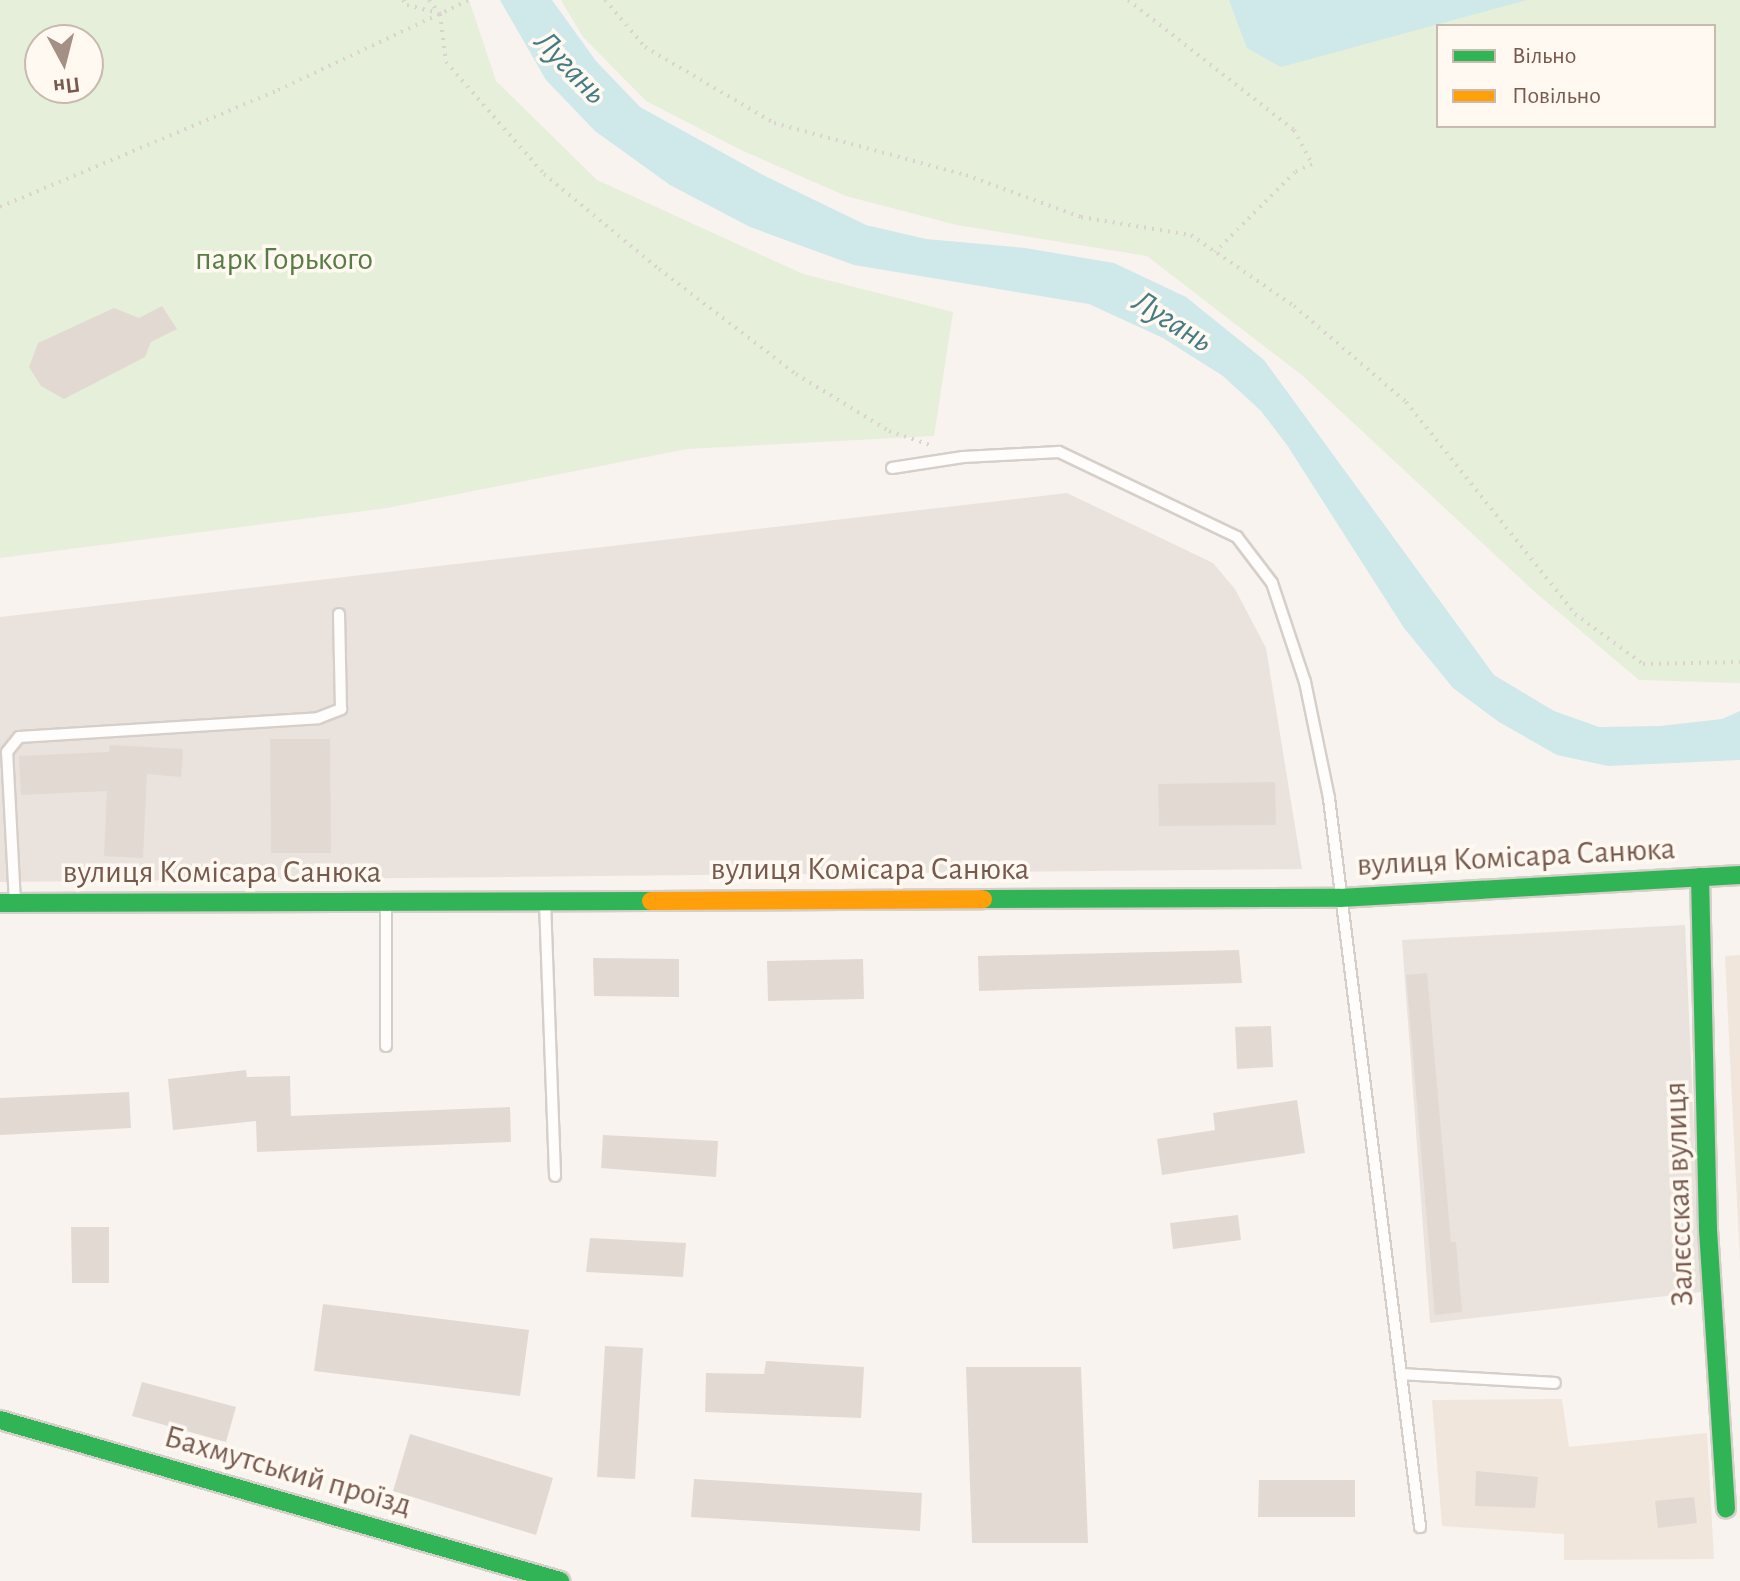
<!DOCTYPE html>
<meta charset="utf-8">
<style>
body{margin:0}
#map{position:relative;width:1740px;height:1581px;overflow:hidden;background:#f8f3ee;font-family:"Alegreya Sans",sans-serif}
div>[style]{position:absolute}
.residential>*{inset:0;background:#f1e6dc}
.industrial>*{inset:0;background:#eae2dd}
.green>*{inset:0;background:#e6efd9}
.water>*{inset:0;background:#cfe8e9}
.building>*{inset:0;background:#e3d9d3}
.path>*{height:4px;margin-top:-2px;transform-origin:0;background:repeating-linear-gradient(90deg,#dad3d0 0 2px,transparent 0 8px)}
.roads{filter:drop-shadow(2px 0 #d6cfc9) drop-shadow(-2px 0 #d6cfc9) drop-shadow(0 2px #d6cfc9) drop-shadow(0 -2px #d6cfc9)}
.lane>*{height:10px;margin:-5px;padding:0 5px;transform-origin:5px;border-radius:5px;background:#fefdfc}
.fast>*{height:18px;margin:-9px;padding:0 9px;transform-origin:9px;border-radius:9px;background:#30b455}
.slow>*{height:18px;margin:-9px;padding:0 9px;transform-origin:9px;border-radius:9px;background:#ff9f0a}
span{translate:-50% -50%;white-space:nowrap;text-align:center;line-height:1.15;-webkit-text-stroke:7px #fff9f1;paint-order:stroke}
.park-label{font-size:32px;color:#587d44}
.street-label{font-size:32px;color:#785a4d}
.water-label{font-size:34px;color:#437c83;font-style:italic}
.legend{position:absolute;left:1436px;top:24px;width:280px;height:104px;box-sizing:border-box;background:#fff9f1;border:2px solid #c9b9af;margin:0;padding:10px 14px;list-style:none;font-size:24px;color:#785a4d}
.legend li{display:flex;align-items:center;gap:16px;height:40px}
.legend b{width:40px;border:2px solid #c9b9af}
.north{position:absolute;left:24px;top:24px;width:80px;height:80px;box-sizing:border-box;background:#fff9f1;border:2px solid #c9b9af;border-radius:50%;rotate:173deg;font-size:22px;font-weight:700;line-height:32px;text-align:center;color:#785a4d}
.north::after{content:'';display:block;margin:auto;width:28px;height:36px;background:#a59085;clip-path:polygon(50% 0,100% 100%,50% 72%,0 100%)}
</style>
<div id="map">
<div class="residential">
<div style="clip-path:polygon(1740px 955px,1740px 1264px,1725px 956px)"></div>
<div style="clip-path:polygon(1562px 1399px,1569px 1447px,1707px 1433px,1714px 1559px,1564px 1560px,1564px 1534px,1442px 1526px,1432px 1400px)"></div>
</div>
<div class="industrial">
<div style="clip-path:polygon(1067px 493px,1213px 563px,1235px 589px,1266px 648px,1302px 869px,0 882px,0 617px)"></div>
<div style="clip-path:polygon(1685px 925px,1701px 1292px,1430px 1323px,1402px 940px)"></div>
</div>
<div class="green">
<div style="clip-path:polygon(evenodd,0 0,469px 0,496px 81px,597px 180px,803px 274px,953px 312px,934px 436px,687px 449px,387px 508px,0 558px,0 0,40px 40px,88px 40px,88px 88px,40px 88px,40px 40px)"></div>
<div style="clip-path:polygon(evenodd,561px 0,1740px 0,1740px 683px,1639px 680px,1536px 593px,1303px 376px,1147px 256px,957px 225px,846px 196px,741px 150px,646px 101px,583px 37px,561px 0,1438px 26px,1714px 26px,1714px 126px,1438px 126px,1438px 26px)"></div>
</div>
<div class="water">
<div style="clip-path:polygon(500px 0,552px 0,596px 61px,640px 107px,765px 176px,866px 225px,926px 239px,1025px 248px,1114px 263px,1186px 297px,1264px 360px,1494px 675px,1554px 711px,1599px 727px,1660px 726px,1722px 719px,1740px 711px,1740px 760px,1608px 766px,1557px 755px,1499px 722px,1453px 688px,1404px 628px,1287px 445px,1261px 411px,1223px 376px,1163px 338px,1089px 304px,854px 265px,750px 227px,670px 185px,595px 131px,546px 80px)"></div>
<div style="clip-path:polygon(1229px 0,1527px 0,1281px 67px,1247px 48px)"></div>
</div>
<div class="building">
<div style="clip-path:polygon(162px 306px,177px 329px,151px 342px,145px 357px,64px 399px,41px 386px,29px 367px,38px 343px,114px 308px,139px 318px)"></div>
<div style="clip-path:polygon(270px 739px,330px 739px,331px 853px,271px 853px)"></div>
<div style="clip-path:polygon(110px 745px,183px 749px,181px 777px,147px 774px,143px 858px,104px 856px,107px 791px,21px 795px,19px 756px,109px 752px)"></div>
<div style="clip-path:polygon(1275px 782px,1276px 825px,1159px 826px,1158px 784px)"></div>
<div style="clip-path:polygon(1239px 950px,1242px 983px,979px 991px,978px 956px)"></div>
<div style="clip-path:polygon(593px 958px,679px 959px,679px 997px,594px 996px)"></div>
<div style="clip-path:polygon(863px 959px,864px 999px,768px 1001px,767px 961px)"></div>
<div style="clip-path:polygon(1427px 973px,1451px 1242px,1456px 1242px,1462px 1312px,1435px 1315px,1406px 975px)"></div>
<div style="clip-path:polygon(1271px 1026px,1273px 1067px,1237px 1069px,1235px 1027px)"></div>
<div style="clip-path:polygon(246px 1070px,247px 1077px,290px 1076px,291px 1116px,510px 1107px,511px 1142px,257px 1152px,256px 1121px,173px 1130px,168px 1079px)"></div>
<div style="clip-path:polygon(129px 1092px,131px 1128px,0 1135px,0 1098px)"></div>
<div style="clip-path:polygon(1297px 1100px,1305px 1153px,1162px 1175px,1157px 1139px,1215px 1130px,1213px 1113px)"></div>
<div style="clip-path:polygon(603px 1135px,718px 1141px,716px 1177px,601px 1168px)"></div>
<div style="clip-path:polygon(1238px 1215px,1241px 1240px,1173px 1249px,1170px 1223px)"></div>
<div style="clip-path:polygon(71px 1227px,109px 1227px,109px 1283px,72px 1283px)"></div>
<div style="clip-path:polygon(590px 1238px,686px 1243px,683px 1277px,586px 1272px)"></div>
<div style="clip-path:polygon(323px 1304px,529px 1330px,520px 1396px,314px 1371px)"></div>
<div style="clip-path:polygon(605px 1346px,643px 1348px,635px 1479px,597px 1477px)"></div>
<div style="clip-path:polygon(766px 1361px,864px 1367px,861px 1418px,705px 1412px,706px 1373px,764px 1374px)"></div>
<div style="clip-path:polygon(966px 1367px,1081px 1367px,1088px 1543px,972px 1543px)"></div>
<div style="clip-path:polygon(142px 1382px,236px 1407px,226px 1442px,132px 1416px)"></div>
<div style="clip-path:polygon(410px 1434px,553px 1478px,536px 1535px,393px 1491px)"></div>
<div style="clip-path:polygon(1476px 1471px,1538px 1477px,1535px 1508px,1475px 1506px)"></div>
<div style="clip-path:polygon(694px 1479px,922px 1493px,920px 1531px,691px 1517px)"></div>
<div style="clip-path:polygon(1259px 1480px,1355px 1480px,1355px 1517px,1258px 1517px)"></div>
<div style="clip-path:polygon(1694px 1497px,1697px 1523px,1658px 1528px,1655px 1501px)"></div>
</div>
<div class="path">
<div style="left:403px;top:0;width:6px;rotate:51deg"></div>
<div style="left:407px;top:5px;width:32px;rotate:14deg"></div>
<div style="left:429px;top:0;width:18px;rotate:52deg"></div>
<div style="left:440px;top:14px;width:48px;rotate:82.9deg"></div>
<div style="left:446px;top:62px;width:149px;rotate:48.8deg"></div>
<div style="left:544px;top:174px;width:149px;rotate:39.6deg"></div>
<div style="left:659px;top:269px;width:173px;rotate:37.5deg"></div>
<div style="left:796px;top:374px;width:109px;rotate:31.5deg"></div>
<div style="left:889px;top:431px;width:43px;rotate:18.9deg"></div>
<div style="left:605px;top:0;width:62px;rotate:49.6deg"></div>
<div style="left:645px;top:47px;width:150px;rotate:30.5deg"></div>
<div style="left:774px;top:123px;width:199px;rotate:15.2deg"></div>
<div style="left:966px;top:175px;width:122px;rotate:20.1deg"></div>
<div style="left:1081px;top:217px;width:111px;rotate:9.3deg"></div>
<div style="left:1191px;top:235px;width:125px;rotate:34.6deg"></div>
<div style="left:1294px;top:306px;width:148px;rotate:40.6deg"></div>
<div style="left:1406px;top:402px;width:271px;rotate:51.4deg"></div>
<div style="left:1575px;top:614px;width:84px;rotate:36.3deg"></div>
<div style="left:1643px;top:664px;width:97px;rotate:-1.2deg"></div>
<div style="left:1128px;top:0;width:211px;rotate:38.1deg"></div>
<div style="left:1294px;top:130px;width:38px;rotate:62deg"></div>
<div style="left:1312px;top:164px;width:19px;rotate:155deg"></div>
<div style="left:1295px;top:172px;width:113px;rotate:135deg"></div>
<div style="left:0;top:207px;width:302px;rotate:-22.8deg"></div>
<div style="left:278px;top:90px;width:211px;rotate:-25.2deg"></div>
</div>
<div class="roads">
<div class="lane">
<div style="left:892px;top:468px;width:72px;rotate:-8.8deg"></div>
<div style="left:963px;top:457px;width:96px;rotate:-3deg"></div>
<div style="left:1059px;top:452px;width:197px;rotate:25.5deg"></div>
<div style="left:1237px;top:537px;width:58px;rotate:52.7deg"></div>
<div style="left:1272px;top:583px;width:104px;rotate:71.6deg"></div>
<div style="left:1305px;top:682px;width:118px;rotate:78.3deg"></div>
<div style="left:1329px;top:798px;width:735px;rotate:82.88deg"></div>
<div style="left:545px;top:902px;width:274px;rotate:87.9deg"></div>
<div style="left:15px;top:903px;width:151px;rotate:-93deg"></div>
<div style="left:7px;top:752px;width:19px;rotate:-51deg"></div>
<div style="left:19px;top:737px;width:300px;rotate:-3.6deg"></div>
<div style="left:318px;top:718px;width:25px;rotate:-21deg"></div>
<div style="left:341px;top:709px;width:95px;rotate:-91.2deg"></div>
<div style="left:386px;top:1046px;width:143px;rotate:-90deg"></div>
<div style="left:1401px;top:1374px;width:154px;rotate:3.3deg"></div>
</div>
<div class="fast">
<div style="left:1700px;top:877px;width:353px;rotate:88.7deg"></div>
<div style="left:1708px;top:1230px;width:279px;rotate:86.3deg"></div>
<div style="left:983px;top:899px;width:357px;rotate:-0.2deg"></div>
<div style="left:1340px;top:898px;width:401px;rotate:-3.3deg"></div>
<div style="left:0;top:903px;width:651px;rotate:-0.18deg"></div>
<div style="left:0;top:1420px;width:583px;rotate:16.04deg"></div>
</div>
<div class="slow">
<div style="left:651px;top:901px;width:332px;rotate:-0.3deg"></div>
</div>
</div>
<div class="park-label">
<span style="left:284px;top:259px">парк Горького</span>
</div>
<div class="street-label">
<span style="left:1516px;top:857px;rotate:-3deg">вулиця Комісара Санюка</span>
<span style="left:870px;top:869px">вулиця Комісара Санюка</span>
<span style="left:222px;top:872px">вулиця Комісара Санюка</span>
<span style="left:1679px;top:1194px;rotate:-92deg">Залєсская вулиця</span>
<span style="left:288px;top:1471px;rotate:16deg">Бахмутський проїзд</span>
</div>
<div class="water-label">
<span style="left:570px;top:68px;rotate:46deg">Лугань</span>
<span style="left:1172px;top:322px;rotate:32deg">Лугань</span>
</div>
<ul class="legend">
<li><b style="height:10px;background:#30b455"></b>Вільно</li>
<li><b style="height:10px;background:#ff9f0a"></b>Повільно</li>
</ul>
<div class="north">Пн</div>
</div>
